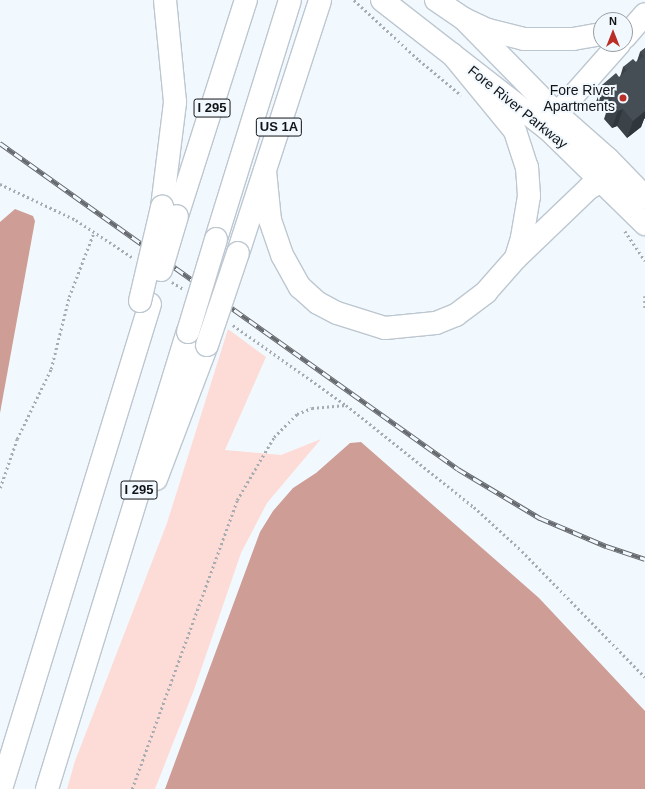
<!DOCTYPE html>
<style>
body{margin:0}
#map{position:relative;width:645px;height:789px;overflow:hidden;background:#f2f9fe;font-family:Helvetica,sans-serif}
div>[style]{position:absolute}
.green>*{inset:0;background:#fddcd7}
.water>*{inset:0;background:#ce9d95}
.path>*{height:2.5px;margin-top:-1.25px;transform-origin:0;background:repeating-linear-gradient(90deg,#a7acb1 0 2px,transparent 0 5px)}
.roads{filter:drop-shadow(1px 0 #bdc7d0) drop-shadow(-1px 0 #bdc7d0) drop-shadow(0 1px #bdc7d0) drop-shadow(0 -1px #bdc7d0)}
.major>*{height:22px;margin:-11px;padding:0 11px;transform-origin:11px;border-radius:11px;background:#fff}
.highway>*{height:22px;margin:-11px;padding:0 11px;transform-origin:11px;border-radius:11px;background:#fff}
.rail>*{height:4.5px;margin-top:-2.25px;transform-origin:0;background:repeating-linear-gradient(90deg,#f2f9fe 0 9px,#666a6e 0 18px);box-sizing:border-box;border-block:1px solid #666a6e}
.bridges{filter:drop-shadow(1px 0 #bdc7d0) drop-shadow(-1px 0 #bdc7d0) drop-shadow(0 1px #bdc7d0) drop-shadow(0 -1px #bdc7d0)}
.highway-bridge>*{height:22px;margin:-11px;padding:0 11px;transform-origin:11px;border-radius:11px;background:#fff}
.wall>*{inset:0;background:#3b4349}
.shaded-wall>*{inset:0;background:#30373c}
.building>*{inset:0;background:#454e55}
.dots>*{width:11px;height:11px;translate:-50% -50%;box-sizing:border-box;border:2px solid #f2f9fe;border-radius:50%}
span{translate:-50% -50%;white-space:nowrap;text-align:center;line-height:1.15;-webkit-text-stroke:4px #f2f9fe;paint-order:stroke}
.shield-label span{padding:1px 3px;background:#f2f9fe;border:1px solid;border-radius:3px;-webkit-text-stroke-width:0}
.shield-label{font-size:13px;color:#111417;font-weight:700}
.poi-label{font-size:14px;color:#111417}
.right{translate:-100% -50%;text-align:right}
.street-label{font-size:14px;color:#111417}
.north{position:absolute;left:593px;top:12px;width:40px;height:40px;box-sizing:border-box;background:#f2f9fe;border:1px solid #989da2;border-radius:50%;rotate:0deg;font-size:11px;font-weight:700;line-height:16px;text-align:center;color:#111417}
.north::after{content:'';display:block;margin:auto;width:14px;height:18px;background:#bb2d27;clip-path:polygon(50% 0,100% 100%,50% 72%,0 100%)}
</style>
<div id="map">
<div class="green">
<div style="clip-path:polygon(228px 329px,266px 357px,225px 450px,281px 455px,321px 439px,267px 503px,241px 553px,194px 690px,155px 789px,67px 789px,75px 761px,167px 523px)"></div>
</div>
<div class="water">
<div style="clip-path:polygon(15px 209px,33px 216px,35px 221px,0 413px,0 222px)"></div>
<div style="clip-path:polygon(361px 442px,539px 598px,645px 711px,645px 789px,165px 789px,260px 532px,273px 511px,293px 488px,316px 473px,350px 443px)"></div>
</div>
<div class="path">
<div style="left:354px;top:0;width:88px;rotate:42.7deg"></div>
<div style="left:419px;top:60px;width:55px;rotate:39.8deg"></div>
<div style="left:0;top:184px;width:84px;rotate:25.3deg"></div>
<div style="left:76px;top:220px;width:67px;rotate:33.5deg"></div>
<div style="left:625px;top:231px;width:36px;rotate:56deg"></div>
<div style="left:172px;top:282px;width:13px;rotate:32deg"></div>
<div style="left:645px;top:296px;width:13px;rotate:90deg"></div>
<div style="left:233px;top:325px;width:138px;rotate:35.3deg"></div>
<div style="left:346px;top:405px;width:164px;rotate:38.6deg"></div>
<div style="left:474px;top:507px;width:65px;rotate:42.5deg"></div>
<div style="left:522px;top:551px;width:176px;rotate:45.7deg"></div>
<div style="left:0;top:488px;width:52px;rotate:-70.9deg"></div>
<div style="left:17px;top:439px;width:78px;rotate:-64.1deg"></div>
<div style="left:51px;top:369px;width:74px;rotate:-76deg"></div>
<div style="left:69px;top:297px;width:70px;rotate:-69deg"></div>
<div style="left:132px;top:789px;width:307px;rotate:-70deg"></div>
<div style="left:237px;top:500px;width:73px;rotate:-59.6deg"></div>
<div style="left:274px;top:437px;width:33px;rotate:-45deg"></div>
<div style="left:297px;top:414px;width:16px;rotate:-22deg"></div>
<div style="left:312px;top:408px;width:34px;rotate:-5deg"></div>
</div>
<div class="roads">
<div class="major">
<div style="left:382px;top:0;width:210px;rotate:37.9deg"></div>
<div style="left:548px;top:129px;width:136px;rotate:44.4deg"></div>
<div style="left:436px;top:0;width:34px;rotate:34deg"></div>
<div style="left:464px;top:19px;width:133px;rotate:45.6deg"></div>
<div style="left:557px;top:114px;width:68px;rotate:41.4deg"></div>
<div style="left:608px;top:159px;width:53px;rotate:45.8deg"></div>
</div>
<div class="highway">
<div style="left:464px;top:19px;width:26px;rotate:25deg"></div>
<div style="left:488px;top:30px;width:37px;rotate:14deg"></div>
<div style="left:524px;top:39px;width:49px"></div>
<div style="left:573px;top:39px;width:28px;rotate:-10deg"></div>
<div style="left:625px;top:37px;width:30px;rotate:-49deg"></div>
<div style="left:452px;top:54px;width:99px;rotate:50.7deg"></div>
<div style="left:515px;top:131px;width:38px;rotate:72deg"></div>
<div style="left:527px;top:167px;width:29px;rotate:86deg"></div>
<div style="left:529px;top:196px;width:43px;rotate:99.5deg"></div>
<div style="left:522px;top:238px;width:21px;rotate:107deg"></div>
<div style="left:548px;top:129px;width:17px;rotate:-59deg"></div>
<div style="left:557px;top:114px;width:94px;rotate:-48.5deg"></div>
<div style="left:265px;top:171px;width:49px;rotate:84.2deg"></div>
<div style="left:270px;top:220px;width:37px;rotate:71deg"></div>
<div style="left:282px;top:255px;width:37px;rotate:61deg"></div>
<div style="left:300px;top:287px;width:24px;rotate:42deg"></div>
<div style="left:318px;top:303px;width:21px;rotate:28deg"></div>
<div style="left:337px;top:313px;width:50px;rotate:17.4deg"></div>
<div style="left:385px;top:328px;width:51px;rotate:-5.6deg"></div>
<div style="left:436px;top:323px;width:22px;rotate:-22deg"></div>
<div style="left:456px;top:315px;width:38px;rotate:-37deg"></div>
<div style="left:486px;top:292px;width:45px;rotate:-48.6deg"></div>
<div style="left:516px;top:258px;width:101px;rotate:-43.8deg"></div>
<div style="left:589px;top:188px;width:15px;rotate:-28deg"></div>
<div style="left:602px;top:181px;width:24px;rotate:-7deg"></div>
<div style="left:162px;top:207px;width:106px;rotate:-82.9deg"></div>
<div style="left:175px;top:102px;width:102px;rotate:-95.6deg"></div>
<div style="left:177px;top:216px;width:227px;rotate:-72.3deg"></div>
<div style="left:216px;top:239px;width:250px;rotate:-72.8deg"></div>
<div style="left:238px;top:253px;width:266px;rotate:-72deg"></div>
<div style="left:156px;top:479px;width:143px;rotate:-69.2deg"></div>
<div style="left:1px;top:789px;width:507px;rotate:-72.92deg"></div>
<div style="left:47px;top:789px;width:478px;rotate:-72.9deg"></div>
</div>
</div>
<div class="rail">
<div style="left:0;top:143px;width:562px;rotate:35.44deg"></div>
<div style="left:458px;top:469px;width:96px;rotate:30.9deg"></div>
<div style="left:540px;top:518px;width:72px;rotate:23deg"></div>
<div style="left:606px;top:546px;width:41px;rotate:18.4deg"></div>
</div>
<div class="bridges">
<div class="highway-bridge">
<div style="left:161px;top:270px;width:56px;rotate:-73.5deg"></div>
<div style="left:140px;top:301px;width:97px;rotate:-76.8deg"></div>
<div style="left:188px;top:332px;width:97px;rotate:-73.2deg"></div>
<div style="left:207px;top:345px;width:97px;rotate:-71.4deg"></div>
</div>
</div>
<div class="wall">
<div style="clip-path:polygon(645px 48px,645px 118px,644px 119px,641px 127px,627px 138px,617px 126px,612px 128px,604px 119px,606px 113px,596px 102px,602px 85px,620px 77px,623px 67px,636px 62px,637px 61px,640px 52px)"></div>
</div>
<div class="shaded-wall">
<div style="clip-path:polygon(645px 106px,645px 118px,644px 119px,641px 127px,627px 138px,633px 121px)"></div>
<div style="clip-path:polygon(623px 109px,617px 126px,612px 128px,618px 111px)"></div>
</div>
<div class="building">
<div style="clip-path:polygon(645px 48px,645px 111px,633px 121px,623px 109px,618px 111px,610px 101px,613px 98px,602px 85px,616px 73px,619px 77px,627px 70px,623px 67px,633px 59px,636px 62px,644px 56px,640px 52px)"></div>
</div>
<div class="dots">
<div style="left:623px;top:98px;background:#bb2d27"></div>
</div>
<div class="shield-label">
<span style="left:212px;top:108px">I 295</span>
<span style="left:279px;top:127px">US 1A</span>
<span style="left:139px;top:490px">I 295</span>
</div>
<div class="poi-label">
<span class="right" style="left:615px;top:98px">Fore River<br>Apartments</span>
</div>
<div class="street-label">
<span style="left:518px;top:107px;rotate:39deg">Fore River Parkway</span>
</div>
<div class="north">N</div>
</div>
